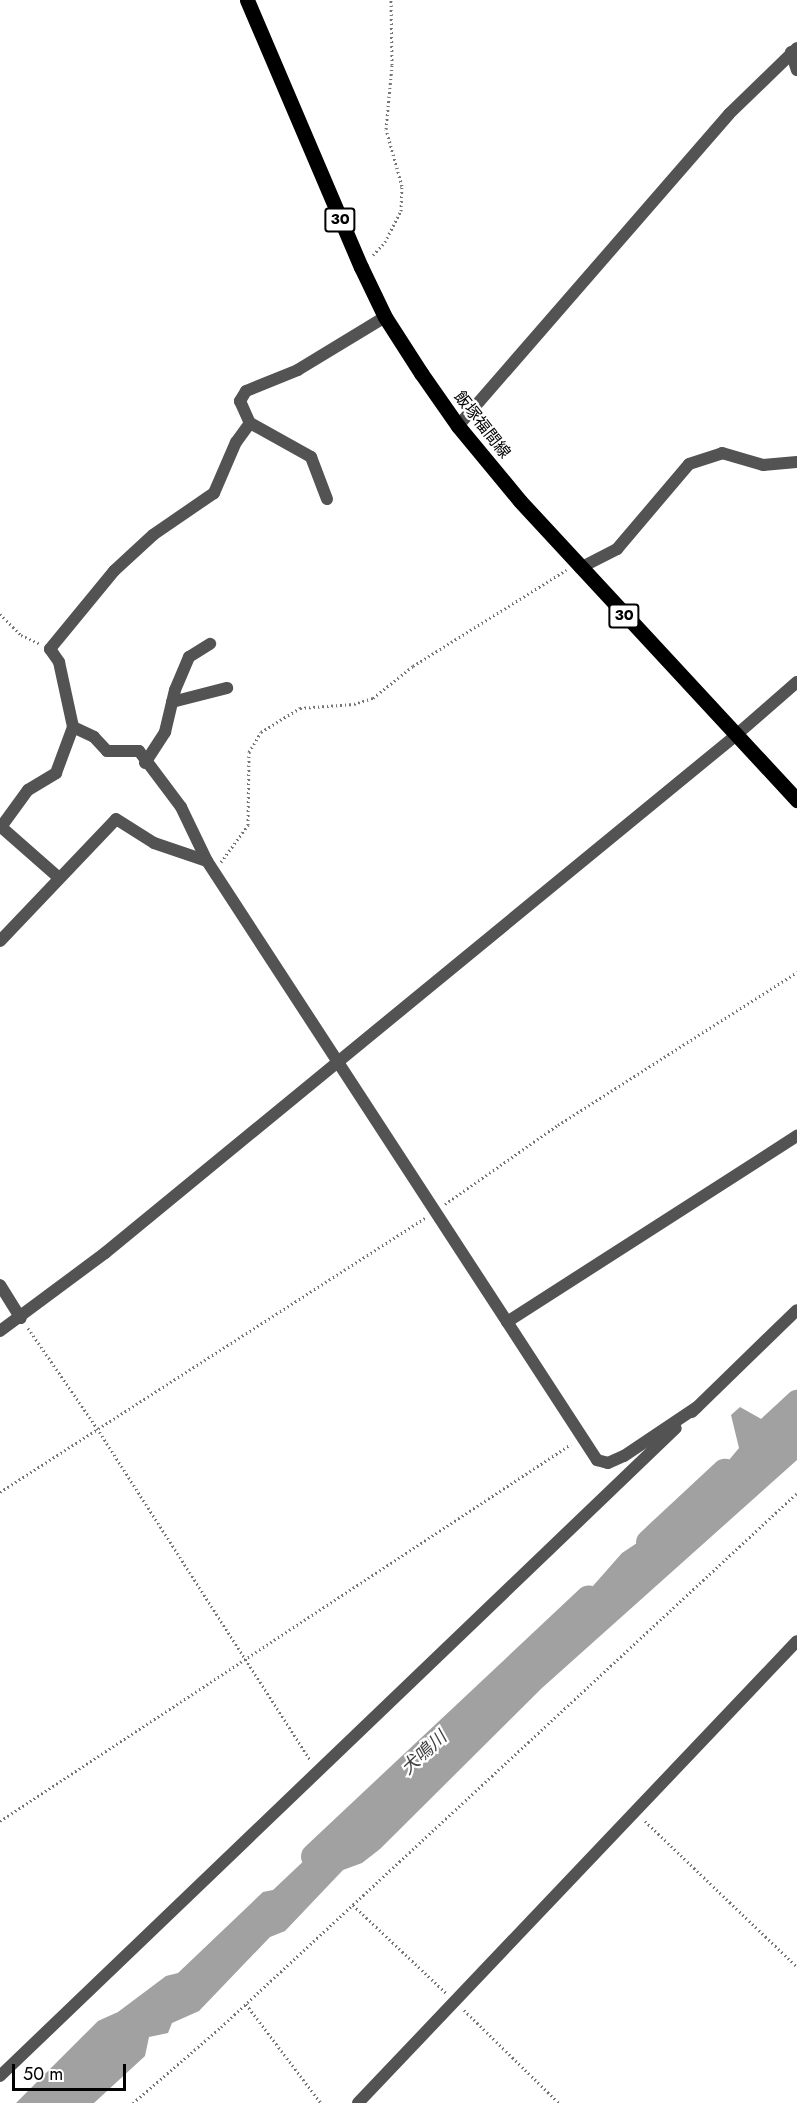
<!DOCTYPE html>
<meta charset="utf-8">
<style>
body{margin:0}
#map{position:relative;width:797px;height:2103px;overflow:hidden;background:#fff;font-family:Jost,"Noto Sans JP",sans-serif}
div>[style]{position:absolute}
.water>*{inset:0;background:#a1a1a1}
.river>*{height:27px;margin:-13.5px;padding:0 13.5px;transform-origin:13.5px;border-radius:13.5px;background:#a1a1a1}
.path>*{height:3px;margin-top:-1.5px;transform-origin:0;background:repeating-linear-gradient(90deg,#757575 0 1.5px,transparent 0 4.5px)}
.minor>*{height:12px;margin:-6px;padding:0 6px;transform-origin:6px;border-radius:6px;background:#535353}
.tertiary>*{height:12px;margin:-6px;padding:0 6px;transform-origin:6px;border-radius:6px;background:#535353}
.primary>*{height:15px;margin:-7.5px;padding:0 7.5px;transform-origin:7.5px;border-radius:7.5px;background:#000}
span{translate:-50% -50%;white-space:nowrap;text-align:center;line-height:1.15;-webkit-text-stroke:4.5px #fff;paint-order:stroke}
.shield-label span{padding:2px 4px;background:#fff;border:2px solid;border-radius:4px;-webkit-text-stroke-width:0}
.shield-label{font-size:15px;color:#000;font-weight:700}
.street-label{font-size:16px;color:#000}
.water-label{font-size:18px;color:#424242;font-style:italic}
.scale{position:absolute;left:12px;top:2064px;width:114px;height:27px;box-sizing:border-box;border:3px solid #000;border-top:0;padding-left:8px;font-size:18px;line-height:21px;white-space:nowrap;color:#000;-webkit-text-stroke:4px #fff;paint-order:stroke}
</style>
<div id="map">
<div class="water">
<div style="clip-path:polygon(740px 1407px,765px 1421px,785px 1417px,797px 1409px,797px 1460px,542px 1688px,380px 1849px,362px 1863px,343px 1870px,285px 1931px,270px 1937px,199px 2011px,172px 2023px,168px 2033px,149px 2037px,145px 2056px,94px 2103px,16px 2103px,98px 2021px,118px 2012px,166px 1976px,178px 1973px,263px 1892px,273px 1890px,328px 1838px,356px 1823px,376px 1802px,386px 1798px,430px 1751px,518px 1671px,622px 1553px,688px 1509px,739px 1448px,731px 1415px)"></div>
</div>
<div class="river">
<div style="left:754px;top:1443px;width:59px;rotate:-42.9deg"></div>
<div style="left:649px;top:1542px;width:103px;rotate:-43deg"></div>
<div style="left:314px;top:1856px;width:376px;rotate:-43.2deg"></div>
</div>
<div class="path">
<div style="left:373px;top:255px;width:18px;rotate:-47deg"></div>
<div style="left:385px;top:242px;width:35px;rotate:-63deg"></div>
<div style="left:401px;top:211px;width:25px;rotate:-88deg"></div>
<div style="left:402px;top:186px;width:59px;rotate:-105.7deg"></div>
<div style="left:386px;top:129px;width:64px;rotate:-84.6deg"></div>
<div style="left:392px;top:65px;width:65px;rotate:-90.9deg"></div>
<div style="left:0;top:614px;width:30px;rotate:45deg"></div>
<div style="left:21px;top:635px;width:21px;rotate:25deg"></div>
<div style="left:221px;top:862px;width:46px;rotate:-53.9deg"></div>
<div style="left:248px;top:825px;width:73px;rotate:-89.2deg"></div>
<div style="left:249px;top:752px;width:23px;rotate:-59deg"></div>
<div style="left:261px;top:732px;width:46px;rotate:-31.6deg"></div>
<div style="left:300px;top:708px;width:54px;rotate:-4.2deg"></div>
<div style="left:354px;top:704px;width:20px;rotate:-18deg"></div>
<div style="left:373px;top:698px;width:51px;rotate:-38.7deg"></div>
<div style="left:413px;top:666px;width:181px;rotate:-32.1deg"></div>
<div style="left:445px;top:1204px;width:138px;rotate:-35deg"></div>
<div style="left:558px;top:1125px;width:284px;rotate:-32.6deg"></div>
<div style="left:28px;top:1328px;width:121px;rotate:55.4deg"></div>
<div style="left:97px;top:1428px;width:394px;rotate:57.3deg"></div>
<div style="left:0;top:1492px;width:506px;rotate:-32.81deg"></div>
<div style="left:0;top:1821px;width:684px;rotate:-33.43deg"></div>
<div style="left:645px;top:1821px;width:211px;rotate:43.8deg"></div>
<div style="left:353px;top:1905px;width:128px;rotate:43.4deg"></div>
<div style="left:246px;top:2004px;width:124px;rotate:52.9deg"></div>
<div style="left:464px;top:2010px;width:133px;rotate:44.4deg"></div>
<div style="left:133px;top:2103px;width:116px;rotate:-40.8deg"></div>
<div style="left:221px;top:2027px;width:785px;rotate:-42.83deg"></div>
</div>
<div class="minor">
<div style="left:791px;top:52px;width:19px;rotate:72deg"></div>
<div style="left:385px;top:317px;width:102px;rotate:148.7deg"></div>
<div style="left:298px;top:370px;width:56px;rotate:158deg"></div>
<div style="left:246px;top:391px;width:12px;rotate:121deg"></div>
<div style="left:240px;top:401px;width:24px;rotate:66deg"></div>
<div style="left:250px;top:423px;width:24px;rotate:126deg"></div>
<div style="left:236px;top:442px;width:56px;rotate:113.3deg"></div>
<div style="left:214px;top:493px;width:74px;rotate:145.5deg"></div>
<div style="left:153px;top:535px;width:53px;rotate:137.3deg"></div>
<div style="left:114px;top:571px;width:101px;rotate:129.4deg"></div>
<div style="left:50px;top:649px;width:16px;rotate:55deg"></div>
<div style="left:59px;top:662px;width:66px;rotate:77.8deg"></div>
<div style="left:73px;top:727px;width:23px;rotate:25deg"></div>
<div style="left:94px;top:737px;width:19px;rotate:47deg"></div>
<div style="left:107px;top:751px;width:32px"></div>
<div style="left:139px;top:751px;width:70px;rotate:53.1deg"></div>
<div style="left:181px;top:807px;width:60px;rotate:64.3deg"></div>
<div style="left:207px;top:861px;width:715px;rotate:56.93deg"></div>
<div style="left:597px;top:1460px;width:11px;rotate:15deg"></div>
<div style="left:608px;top:1463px;width:17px;rotate:-24deg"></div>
<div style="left:624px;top:1456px;width:88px;rotate:-33.9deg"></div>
<div style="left:250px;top:423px;width:70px;rotate:29.1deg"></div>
<div style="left:311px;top:457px;width:45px;rotate:69.1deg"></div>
<div style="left:580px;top:568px;width:42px;rotate:-27.2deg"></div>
<div style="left:617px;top:549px;width:111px;rotate:-49.7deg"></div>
<div style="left:689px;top:464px;width:35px;rotate:-18deg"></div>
<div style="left:722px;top:453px;width:43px;rotate:16.3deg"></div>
<div style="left:763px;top:465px;width:34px;rotate:-5deg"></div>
<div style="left:172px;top:702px;width:57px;rotate:-14.3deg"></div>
<div style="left:735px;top:736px;width:82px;rotate:-41.1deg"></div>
<div style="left:145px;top:763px;width:37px;rotate:-57deg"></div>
<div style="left:165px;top:732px;width:43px;rotate:-76.6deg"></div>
<div style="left:175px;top:690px;width:36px;rotate:-67deg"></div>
<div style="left:189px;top:657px;width:25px;rotate:-32deg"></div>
<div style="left:58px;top:877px;width:76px;rotate:-138.7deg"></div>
<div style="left:1px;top:827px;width:46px;rotate:-53.9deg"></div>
<div style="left:28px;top:790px;width:33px;rotate:-31deg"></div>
<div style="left:56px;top:773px;width:49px;rotate:-69.7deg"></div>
<div style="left:0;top:941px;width:168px;rotate:-46.4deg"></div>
<div style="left:116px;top:819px;width:45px;rotate:32.3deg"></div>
<div style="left:154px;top:843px;width:56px;rotate:18.8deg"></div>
<div style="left:0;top:1285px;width:39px;rotate:58deg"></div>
<div style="left:507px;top:1322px;width:345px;rotate:-32.7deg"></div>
<div style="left:692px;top:1412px;width:146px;rotate:-44.2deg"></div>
<div style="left:0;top:2076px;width:936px;rotate:-43.79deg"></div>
<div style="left:358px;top:2103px;width:637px;rotate:-46.46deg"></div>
</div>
<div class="tertiary">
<div style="left:458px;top:426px;width:413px;rotate:-49deg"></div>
<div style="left:729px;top:114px;width:95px;rotate:-44.1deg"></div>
<div style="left:0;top:1331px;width:131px;rotate:-36.6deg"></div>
<div style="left:105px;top:1253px;width:815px;rotate:-39.37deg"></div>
</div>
<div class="primary">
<div style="left:247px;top:0;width:290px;rotate:66.9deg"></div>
<div style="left:361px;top:267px;width:55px;rotate:64.4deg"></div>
<div style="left:385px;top:317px;width:67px;rotate:57.3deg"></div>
<div style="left:421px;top:373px;width:65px;rotate:55.1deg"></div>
<div style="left:458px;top:426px;width:97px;rotate:50.4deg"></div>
<div style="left:520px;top:501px;width:408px;rotate:47.2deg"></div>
</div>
<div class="shield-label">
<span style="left:340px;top:220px">30</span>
<span style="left:624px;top:616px">30</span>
</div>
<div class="street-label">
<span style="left:482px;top:425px;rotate:52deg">飯塚福間線</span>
</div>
<div class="water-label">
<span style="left:424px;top:1753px;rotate:-43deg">犬鳴川</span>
</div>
<div class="scale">50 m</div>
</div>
